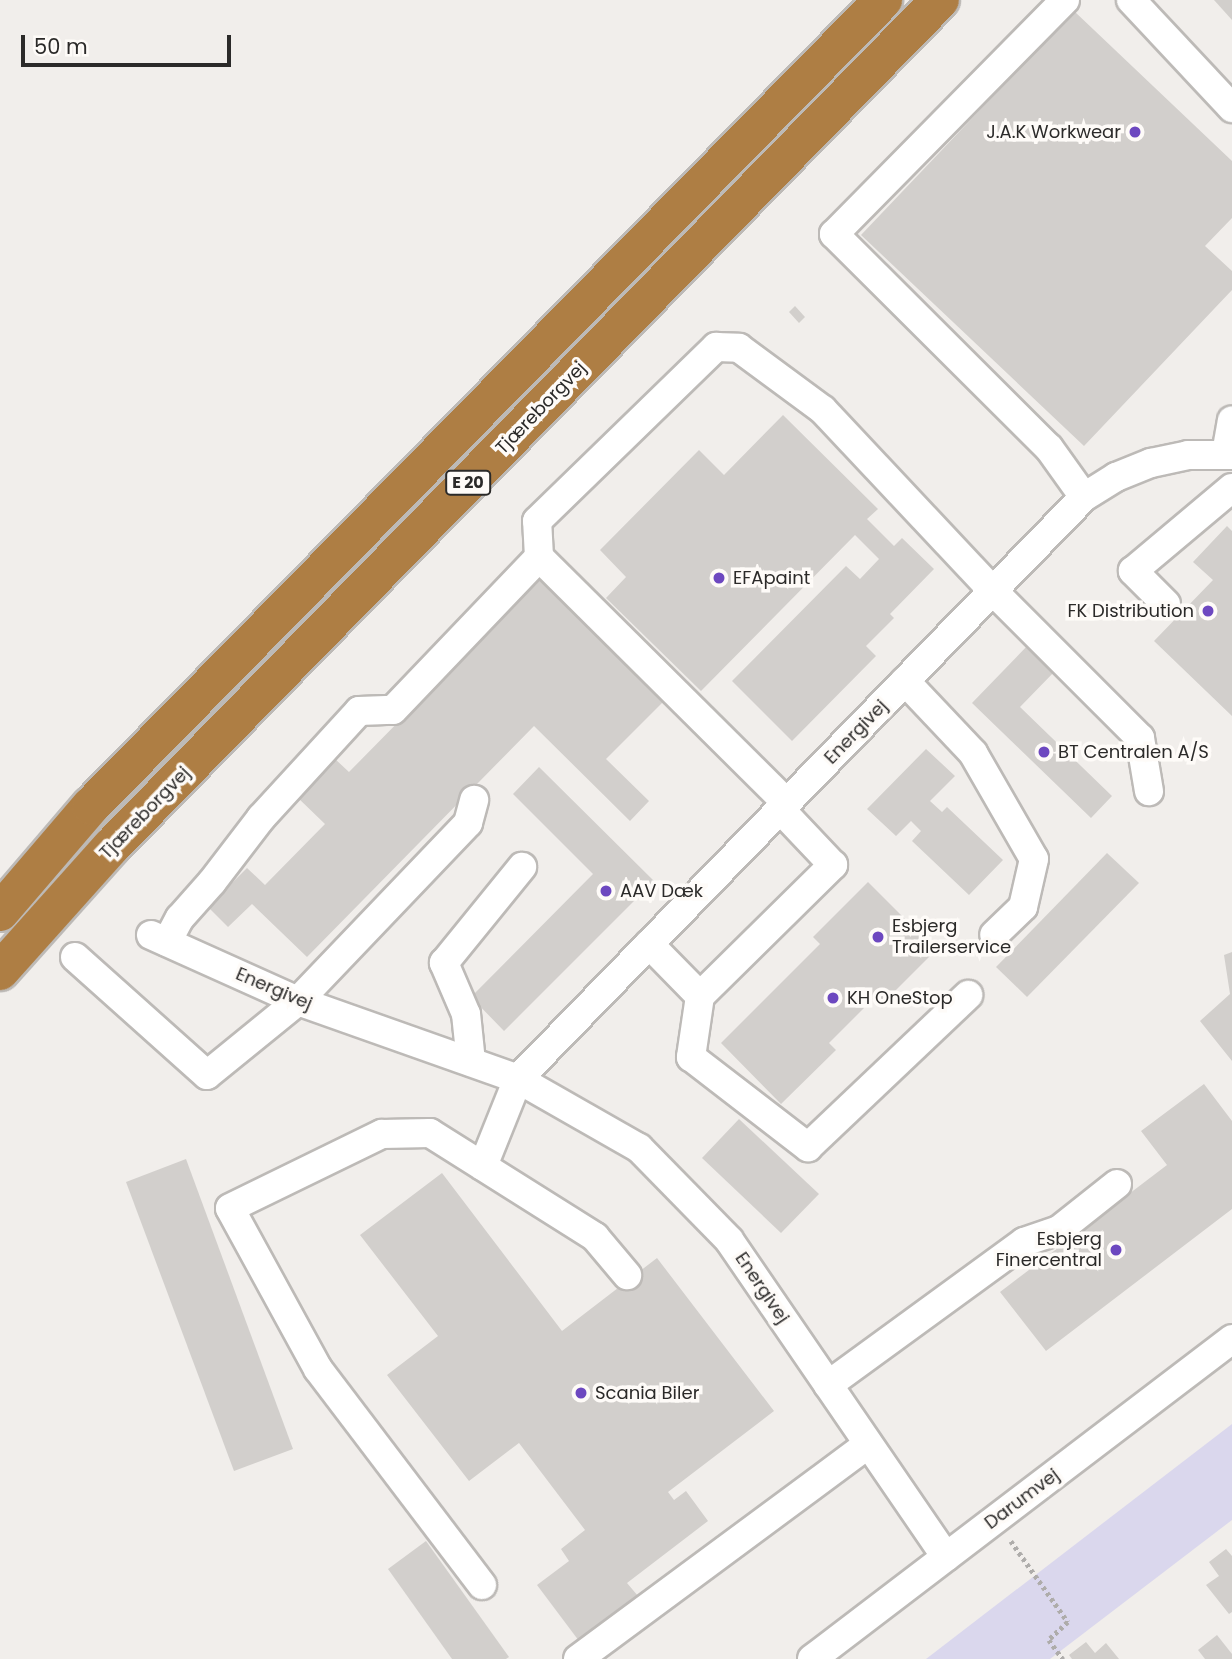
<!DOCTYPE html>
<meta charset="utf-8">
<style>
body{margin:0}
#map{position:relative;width:1232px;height:1659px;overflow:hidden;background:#f1eeeb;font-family:Poppins,sans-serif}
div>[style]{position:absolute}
.green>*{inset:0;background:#dad7ed}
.building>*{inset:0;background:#d2cfcc}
.path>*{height:4.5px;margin-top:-2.25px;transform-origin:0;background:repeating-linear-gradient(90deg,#aeacaa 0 3.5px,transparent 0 7px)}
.roads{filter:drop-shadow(2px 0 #bdbab7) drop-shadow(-2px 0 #bdbab7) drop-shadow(0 2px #bdbab7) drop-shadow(0 -2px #bdbab7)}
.minor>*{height:28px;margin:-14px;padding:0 14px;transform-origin:14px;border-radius:14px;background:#fff}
.highway>*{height:38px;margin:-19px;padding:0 19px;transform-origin:19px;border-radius:19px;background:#ae7e44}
.dots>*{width:19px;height:19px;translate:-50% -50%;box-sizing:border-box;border:4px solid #fefbf8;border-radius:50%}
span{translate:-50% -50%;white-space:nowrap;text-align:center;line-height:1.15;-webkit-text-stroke:7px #fefbf8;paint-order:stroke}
.shield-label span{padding:2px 5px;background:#fefbf8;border:2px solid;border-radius:5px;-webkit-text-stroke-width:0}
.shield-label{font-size:16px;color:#2b2a29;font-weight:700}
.poi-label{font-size:18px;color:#2b2a29}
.right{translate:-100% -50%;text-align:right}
.left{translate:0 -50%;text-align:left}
.street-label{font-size:18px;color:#2b2a29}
.scale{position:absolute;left:21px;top:35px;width:210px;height:32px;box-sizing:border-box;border:4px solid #2b2a29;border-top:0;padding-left:9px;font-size:21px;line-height:24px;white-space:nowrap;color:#2b2a29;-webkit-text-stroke:5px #fefbf8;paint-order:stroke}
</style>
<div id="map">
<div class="green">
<div style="clip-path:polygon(1232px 1424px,1232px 1520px,1050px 1659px,926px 1659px)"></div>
</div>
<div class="building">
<div style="clip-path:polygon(1214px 0,1232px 0,1232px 20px)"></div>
<div style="clip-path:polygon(1074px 11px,1232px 161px,1232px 218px,1205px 246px,1232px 271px,1232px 290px,1084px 446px,861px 235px)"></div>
<div style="clip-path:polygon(795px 306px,805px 317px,799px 323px,789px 312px)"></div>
<div style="clip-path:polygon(783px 415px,878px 509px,867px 519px,894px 546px,902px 538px,934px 569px,890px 614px,894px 618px,866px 646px,876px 656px,792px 741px,732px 681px,846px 566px,860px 579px,879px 559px,855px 535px,701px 691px,606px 598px,626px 577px,600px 550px,699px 450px,724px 475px)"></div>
<div style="clip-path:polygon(1227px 526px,1232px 531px,1232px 716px,1154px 641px,1213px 580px,1193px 562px)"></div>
<div style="clip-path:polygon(543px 575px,667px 698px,606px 759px,649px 801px,630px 821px,534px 726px,307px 957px,252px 904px,228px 927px,208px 907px,247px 868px,265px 885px,325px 824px,296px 796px,334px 758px,349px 772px)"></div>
<div style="clip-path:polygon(1029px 644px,1056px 670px,1020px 707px,1112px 796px,1091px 818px,972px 703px)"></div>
<div style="clip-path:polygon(926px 749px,955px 776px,930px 801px,942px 812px,947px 807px,1003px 860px,969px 895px,912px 841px,921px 831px,911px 821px,896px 836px,867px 809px)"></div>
<div style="clip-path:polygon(539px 767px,654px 881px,504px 1031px,471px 997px,593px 874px,513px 794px)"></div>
<div style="clip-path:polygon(1107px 853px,1139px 883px,1027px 997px,996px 967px)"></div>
<div style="clip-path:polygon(868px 882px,936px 950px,884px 1002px,877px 995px,829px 1043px,836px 1050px,781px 1104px,721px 1043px,820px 944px,813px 937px)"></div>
<div style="clip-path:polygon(1232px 952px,1232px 1061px,1200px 1021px,1230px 994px,1224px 955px)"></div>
<div style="clip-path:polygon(1204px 1084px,1232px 1121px,1232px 1209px,1046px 1351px,1000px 1292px,1167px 1165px,1141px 1131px)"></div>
<div style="clip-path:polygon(739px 1119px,819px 1194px,781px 1233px,702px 1158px)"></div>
<div style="clip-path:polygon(186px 1159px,293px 1449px,234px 1471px,126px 1182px)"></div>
<div style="clip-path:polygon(442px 1173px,562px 1331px,657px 1258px,774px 1411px,668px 1492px,674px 1500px,686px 1491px,708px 1521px,627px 1583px,638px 1596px,579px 1641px,537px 1585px,569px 1561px,561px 1549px,585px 1530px,519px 1443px,469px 1481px,387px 1375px,438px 1336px,360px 1235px)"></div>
<div style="clip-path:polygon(426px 1541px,509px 1657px,506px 1659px,452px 1659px,388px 1569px)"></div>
<div style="clip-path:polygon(1226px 1549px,1232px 1556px,1232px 1612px,1229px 1614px,1206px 1585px,1219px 1576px,1209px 1562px)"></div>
<div style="clip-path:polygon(1217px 1635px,1232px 1654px,1232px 1659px,1205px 1659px,1198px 1650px)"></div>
<div style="clip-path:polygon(1086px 1642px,1095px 1653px,1106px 1643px,1119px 1659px,1072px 1659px,1069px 1655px)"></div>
</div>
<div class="path">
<div style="left:1011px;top:1541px;width:99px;rotate:54.9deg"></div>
<div style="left:1068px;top:1622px;width:26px;rotate:137deg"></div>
<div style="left:1049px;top:1640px;width:24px;rotate:54deg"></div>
</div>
<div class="roads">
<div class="minor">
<div style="left:1065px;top:0;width:329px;rotate:134.6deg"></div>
<div style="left:834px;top:234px;width:303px;rotate:44.9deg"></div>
<div style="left:1049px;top:448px;width:60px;rotate:54.5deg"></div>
<div style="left:1131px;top:0;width:148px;rotate:46.9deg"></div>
<div style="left:1226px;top:454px;width:34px;rotate:-80deg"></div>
<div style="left:539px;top:557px;width:349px;rotate:44.8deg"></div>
<div style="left:1166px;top:604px;width:47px;rotate:-135deg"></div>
<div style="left:1133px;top:571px;width:129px;rotate:-40deg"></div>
<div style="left:905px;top:681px;width:99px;rotate:46.6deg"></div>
<div style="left:973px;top:753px;width:122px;rotate:60.1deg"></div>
<div style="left:1034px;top:859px;width:49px;rotate:102.9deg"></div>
<div style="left:1023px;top:907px;width:40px;rotate:136deg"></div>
<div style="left:151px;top:935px;width:161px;rotate:24.2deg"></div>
<div style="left:298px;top:1001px;width:233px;rotate:19.5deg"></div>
<div style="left:518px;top:1079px;width:139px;rotate:29.7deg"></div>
<div style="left:639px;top:1148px;width:129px;rotate:45.6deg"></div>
<div style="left:729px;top:1240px;width:384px;rotate:55.6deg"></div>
<div style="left:167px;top:942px;width:27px;rotate:-62deg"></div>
<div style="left:180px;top:918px;width:48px;rotate:-48.4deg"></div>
<div style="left:212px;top:882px;width:81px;rotate:-52.6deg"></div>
<div style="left:261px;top:818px;width:145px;rotate:-47.5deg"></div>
<div style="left:359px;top:711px;width:34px;rotate:-2deg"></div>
<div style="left:393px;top:710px;width:211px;rotate:-46.3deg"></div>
<div style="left:539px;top:557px;width:36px;rotate:-93deg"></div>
<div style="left:537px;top:521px;width:250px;rotate:-44.2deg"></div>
<div style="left:716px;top:347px;width:23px;rotate:2deg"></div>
<div style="left:739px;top:348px;width:104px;rotate:36.4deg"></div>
<div style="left:823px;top:410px;width:248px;rotate:46.8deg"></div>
<div style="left:993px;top:591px;width:208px;rotate:45deg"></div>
<div style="left:1140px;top:738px;width:54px;rotate:80.4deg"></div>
<div style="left:649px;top:944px;width:73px;rotate:45.6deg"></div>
<div style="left:700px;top:996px;width:187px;rotate:-44.6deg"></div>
<div style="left:833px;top:865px;width:77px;rotate:-133.4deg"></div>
<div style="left:75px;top:957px;width:177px;rotate:41.8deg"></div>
<div style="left:207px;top:1075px;width:117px;rotate:-39.1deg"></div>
<div style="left:298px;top:1001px;width:246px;rotate:-46.3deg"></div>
<div style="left:468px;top:823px;width:24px;rotate:-75deg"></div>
<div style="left:700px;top:996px;width:62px;rotate:98.4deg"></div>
<div style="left:691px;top:1057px;width:148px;rotate:37.6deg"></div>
<div style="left:808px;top:1147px;width:221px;rotate:-43.5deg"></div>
<div style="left:471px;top:1062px;width:48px;rotate:-95.9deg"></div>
<div style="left:466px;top:1014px;width:56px;rotate:-113.3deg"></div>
<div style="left:444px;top:963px;width:124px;rotate:-50.9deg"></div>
<div style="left:483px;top:1166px;width:94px;rotate:-68.1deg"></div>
<div style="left:518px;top:1079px;width:812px;rotate:-45.8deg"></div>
<div style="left:1084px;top:497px;width:38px;rotate:-32deg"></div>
<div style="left:1116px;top:477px;width:38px;rotate:-22deg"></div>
<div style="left:1151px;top:463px;width:38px;rotate:-12deg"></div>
<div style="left:1188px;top:455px;width:44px"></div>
<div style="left:828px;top:1385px;width:243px;rotate:-36.1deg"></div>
<div style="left:1024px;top:1242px;width:37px;rotate:-19deg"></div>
<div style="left:1059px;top:1230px;width:74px;rotate:-38.4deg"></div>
<div style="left:482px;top:1585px;width:271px;rotate:-127.2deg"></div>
<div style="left:318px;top:1369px;width:183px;rotate:-118.7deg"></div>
<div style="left:230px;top:1208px;width:169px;rotate:-26deg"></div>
<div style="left:382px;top:1134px;width:48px;rotate:-1.2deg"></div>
<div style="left:430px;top:1133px;width:195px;rotate:32.2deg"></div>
<div style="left:595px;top:1237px;width:50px;rotate:49.9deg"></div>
<div style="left:578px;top:1659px;width:360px;rotate:-36.5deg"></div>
<div style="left:812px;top:1659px;width:528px;rotate:-37.3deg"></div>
</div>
<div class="highway">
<div style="left:0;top:912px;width:140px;rotate:-49.4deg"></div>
<div style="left:91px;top:806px;width:1130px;rotate:-45.5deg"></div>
<div style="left:0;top:971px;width:166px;rotate:-48.2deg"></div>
<div style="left:111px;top:847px;width:1185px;rotate:-45.62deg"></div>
</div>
</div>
<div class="dots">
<div style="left:1135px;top:132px;background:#6d48c0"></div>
<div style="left:719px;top:578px;background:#6d48c0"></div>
<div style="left:1208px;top:611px;background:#6d48c0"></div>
<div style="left:1044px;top:752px;background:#6d48c0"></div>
<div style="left:606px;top:891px;background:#6d48c0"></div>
<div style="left:878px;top:937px;background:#6d48c0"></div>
<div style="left:833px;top:998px;background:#6d48c0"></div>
<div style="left:1116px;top:1250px;background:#6d48c0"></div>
<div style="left:581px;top:1393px;background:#6d48c0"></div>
</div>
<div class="shield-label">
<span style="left:468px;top:483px">E 20</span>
</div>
<div class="poi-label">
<span class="right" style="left:1121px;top:132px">J.A.K Workwear</span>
<span class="left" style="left:733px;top:578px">EFApaint</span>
<span class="right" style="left:1194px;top:611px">FK Distribution</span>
<span class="left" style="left:1058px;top:752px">BT Centralen A/S</span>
<span class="left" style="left:620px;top:891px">AAV Dæk</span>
<span class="left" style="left:892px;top:937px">Esbjerg<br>Trailerservice</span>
<span class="left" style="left:847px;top:998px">KH OneStop</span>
<span class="right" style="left:1102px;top:1250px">Esbjerg<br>Finercentral</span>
<span class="left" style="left:595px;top:1393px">Scania Biler</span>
</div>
<div class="street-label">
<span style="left:541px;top:408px;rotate:-46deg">Tjæreborgvej</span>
<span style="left:856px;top:732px;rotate:-46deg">Energivej</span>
<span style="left:145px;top:813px;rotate:-46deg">Tjæreborgvej</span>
<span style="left:274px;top:989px;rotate:23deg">Energivej</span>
<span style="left:762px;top:1288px;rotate:56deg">Energivej</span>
<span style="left:1022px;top:1499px;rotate:-37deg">Darumvej</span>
</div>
<div class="scale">50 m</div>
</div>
